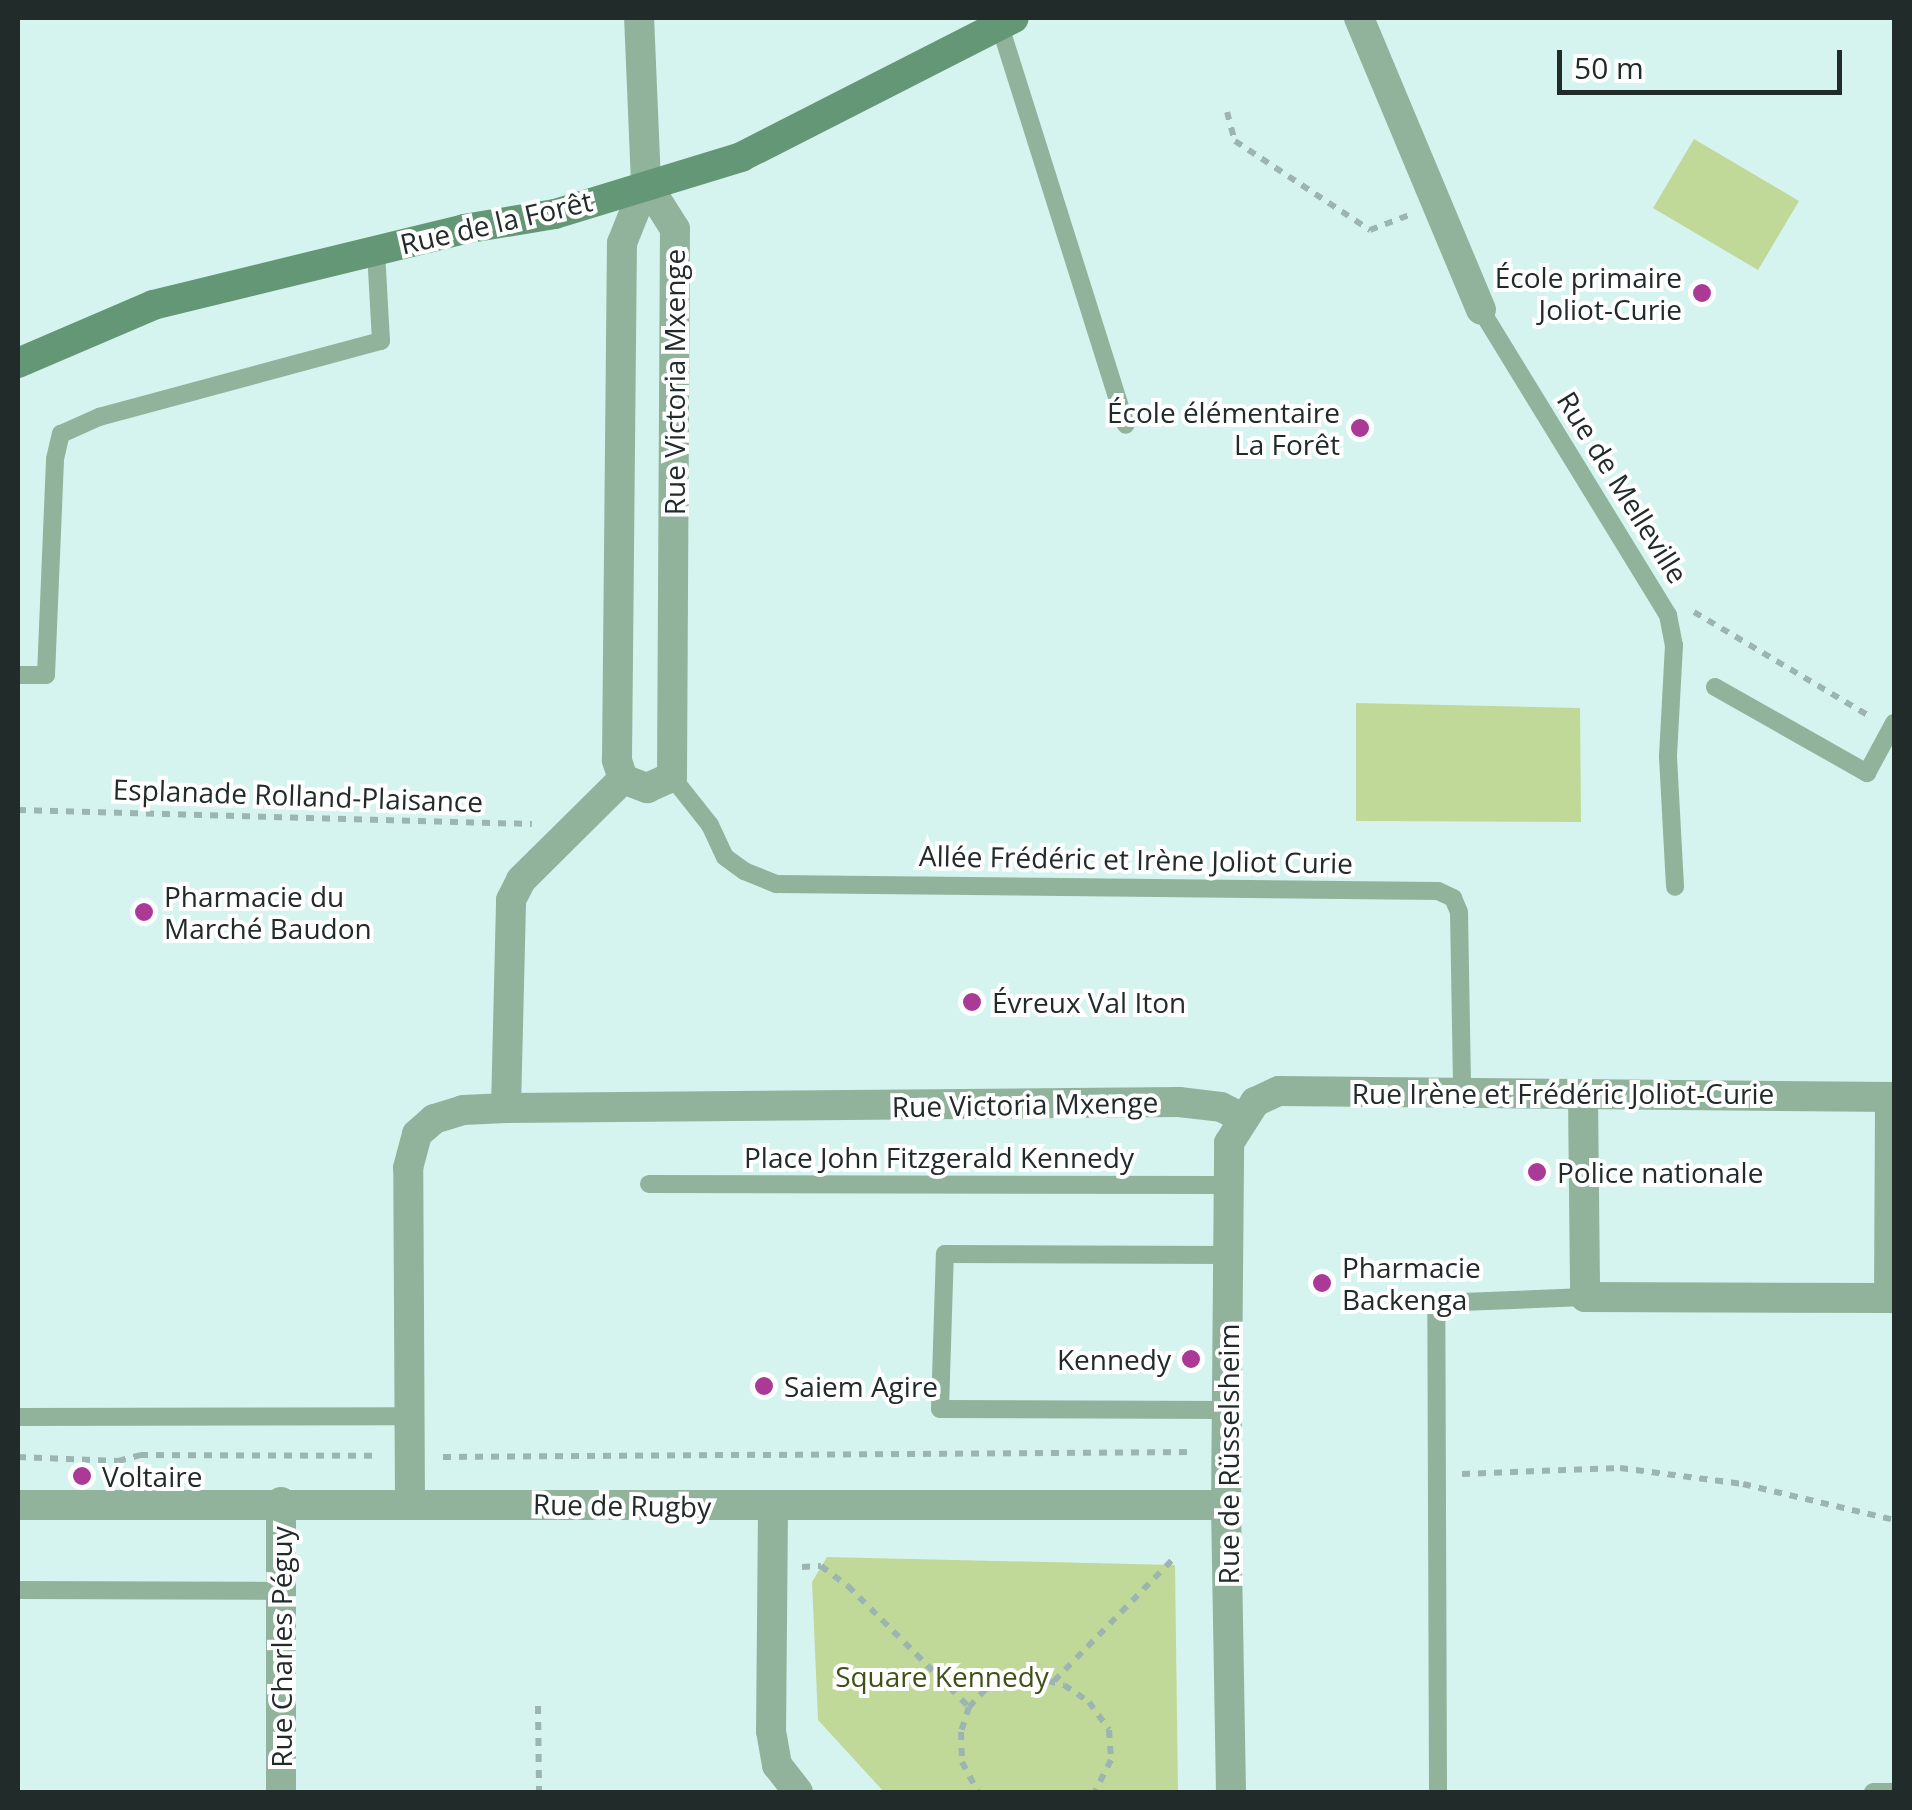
<!DOCTYPE html>
<meta charset="utf-8">
<style>
body{margin:0}
#map{position:relative;width:1912px;height:1810px;overflow:hidden;background:#d6f4ef;font-family:"Open Sans",sans-serif}
div>[style]{position:absolute}
.green>*{inset:0;background:#c0d998}
.path>*{height:6px;margin-top:-3px;transform-origin:0;background:repeating-linear-gradient(90deg,#9db5b1 0 8px,transparent 0 16px)}
.lane>*{height:18px;margin:-9px;padding:0 9px;transform-origin:9px;border-radius:9px;background:#91b39c}
.street>*{height:30px;margin:-15px;padding:0 15px;transform-origin:15px;border-radius:15px;background:#91b39c}
.secondary>*{height:30px;margin:-15px;padding:0 15px;transform-origin:15px;border-radius:15px;background:#639775}
.dots>*{width:28px;height:28px;translate:-50% -50%;box-sizing:border-box;border:5px solid #fff;border-radius:50%}
span{translate:-50% -50%;white-space:nowrap;text-align:center;line-height:1.15;-webkit-text-stroke:8px #fff;paint-order:stroke}
.street-label{font-size:28px;color:#202b2a}
.poi-label{font-size:28px;color:#202b2a}
.right{translate:-100% -50%;text-align:right}
.left{translate:0 -50%;text-align:left}
.park-label{font-size:28px;color:#3f5117}
.frame{position:absolute;inset:0;border:20px solid #202b2a;pointer-events:none}
.scale{position:absolute;left:1557px;top:50px;width:285px;height:45px;box-sizing:border-box;border:5px solid #202b2a;border-top:0;padding-left:12px;font-size:30px;line-height:35px;white-space:nowrap;color:#202b2a;-webkit-text-stroke:8px #fff;paint-order:stroke}
</style>
<div id="map">
<div class="green">
<div style="clip-path:polygon(1694px 139px,1799px 201px,1758px 270px,1653px 208px)"></div>
<div style="clip-path:polygon(1356px 703px,1580px 708px,1581px 822px,1356px 821px)"></div>
<div style="clip-path:polygon(827px 1557px,1175px 1565px,1178px 1792px,884px 1792px,818px 1720px,812px 1582px)"></div>
</div>
<div class="path">
<div style="left:1227px;top:112px;width:30px;rotate:75deg"></div>
<div style="left:1235px;top:141px;width:162px;rotate:33.4deg"></div>
<div style="left:1370px;top:230px;width:42px;rotate:-21deg"></div>
<div style="left:1694px;top:612px;width:204px;rotate:30.7deg"></div>
<div style="left:18px;top:810px;width:514px;rotate:1.56deg"></div>
<div style="left:18px;top:1457px;width:100px;rotate:2.3deg"></div>
<div style="left:118px;top:1461px;width:23px;rotate:-15deg"></div>
<div style="left:140px;top:1455px;width:240px;rotate:0.2deg"></div>
<div style="left:443px;top:1457px;width:752px;rotate:-0.38deg"></div>
<div style="left:1462px;top:1474px;width:158px;rotate:-2.2deg"></div>
<div style="left:1620px;top:1468px;width:124px;rotate:7.4deg"></div>
<div style="left:1743px;top:1484px;width:155px;rotate:13.4deg"></div>
<div style="left:802px;top:1567px;width:19px;rotate:-3deg"></div>
<div style="left:821px;top:1566px;width:34px;rotate:37deg"></div>
<div style="left:848px;top:1586px;width:171px;rotate:45deg"></div>
<div style="left:969px;top:1707px;width:25px;rotate:-47deg"></div>
<div style="left:986px;top:1689px;width:22px;rotate:-24deg"></div>
<div style="left:1006px;top:1680px;width:26px;rotate:-7deg"></div>
<div style="left:1032px;top:1677px;width:33px;rotate:14deg"></div>
<div style="left:1064px;top:1685px;width:30px;rotate:34deg"></div>
<div style="left:1089px;top:1702px;width:34px;rotate:54deg"></div>
<div style="left:1109px;top:1730px;width:30px;rotate:86deg"></div>
<div style="left:1111px;top:1760px;width:36px;rotate:117deg"></div>
<div style="left:1054px;top:1681px;width:175px;rotate:-45.7deg"></div>
<div style="left:538px;top:1706px;width:86px;rotate:89.3deg"></div>
<div style="left:969px;top:1707px;width:26px;rotate:108deg"></div>
<div style="left:961px;top:1732px;width:30px;rotate:88deg"></div>
<div style="left:962px;top:1762px;width:34px;rotate:62deg"></div>
</div>
<div class="lane">
<div style="left:1000px;top:26px;width:418px;rotate:72.5deg"></div>
<div style="left:1481px;top:310px;width:358px;rotate:58.5deg"></div>
<div style="left:1668px;top:615px;width:31px;rotate:79deg"></div>
<div style="left:1674px;top:645px;width:112px;rotate:93.1deg"></div>
<div style="left:1668px;top:757px;width:130px;rotate:86.9deg"></div>
<div style="left:18px;top:675px;width:28px"></div>
<div style="left:46px;top:675px;width:216px;rotate:-87.6deg"></div>
<div style="left:55px;top:459px;width:26px;rotate:-77deg"></div>
<div style="left:61px;top:434px;width:42px;rotate:-24.1deg"></div>
<div style="left:99px;top:417px;width:292px;rotate:-15.1deg"></div>
<div style="left:381px;top:341px;width:90px;rotate:-93.2deg"></div>
<div style="left:1715px;top:687px;width:175px;rotate:29.5deg"></div>
<div style="left:1867px;top:773px;width:57px;rotate:-61.6deg"></div>
<div style="left:672px;top:777px;width:61px;rotate:51.6deg"></div>
<div style="left:710px;top:825px;width:35px;rotate:65deg"></div>
<div style="left:725px;top:857px;width:24px;rotate:36deg"></div>
<div style="left:744px;top:871px;width:35px;rotate:22deg"></div>
<div style="left:776px;top:884px;width:662px;rotate:0.61deg"></div>
<div style="left:1438px;top:891px;width:17px;rotate:25deg"></div>
<div style="left:1453px;top:898px;width:15px;rotate:67deg"></div>
<div style="left:1459px;top:912px;width:180px;rotate:89deg"></div>
<div style="left:649px;top:1184px;width:579px;rotate:0.1deg"></div>
<div style="left:1227px;top:1410px;width:287px;rotate:-179.8deg"></div>
<div style="left:940px;top:1409px;width:155px;rotate:-88.2deg"></div>
<div style="left:945px;top:1254px;width:283px;rotate:0.2deg"></div>
<div style="left:18px;top:1417px;width:391px;rotate:-0.1deg"></div>
<div style="left:18px;top:1590px;width:263px;rotate:0.2deg"></div>
<div style="left:1438px;top:1792px;width:489px;rotate:-90.2deg"></div>
<div style="left:1436px;top:1303px;width:149px;rotate:-2.3deg"></div>
<div style="left:1873px;top:1792px;width:21px"></div>
</div>
<div class="street">
<div style="left:1359px;top:18px;width:316px;rotate:67.3deg"></div>
<div style="left:623px;top:779px;width:20px;rotate:-108deg"></div>
<div style="left:617px;top:760px;width:517px;rotate:-89.45deg"></div>
<div style="left:622px;top:243px;width:65px;rotate:-68.2deg"></div>
<div style="left:646px;top:183px;width:165px;rotate:-92.4deg"></div>
<div style="left:623px;top:779px;width:26px;rotate:21deg"></div>
<div style="left:647px;top:788px;width:27px;rotate:-24deg"></div>
<div style="left:672px;top:777px;width:548px;rotate:-89.69deg"></div>
<div style="left:675px;top:229px;width:54px;rotate:-122.2deg"></div>
<div style="left:1583px;top:1095px;width:202px;rotate:89.4deg"></div>
<div style="left:1585px;top:1297px;width:304px;rotate:0.2deg"></div>
<div style="left:1889px;top:1298px;width:201px;rotate:-89.7deg"></div>
<div style="left:506px;top:1108px;width:208px;rotate:-88.6deg"></div>
<div style="left:511px;top:900px;width:22px;rotate:-63deg"></div>
<div style="left:521px;top:880px;width:144px;rotate:-44.7deg"></div>
<div style="left:410px;top:1502px;width:334px;rotate:-90.3deg"></div>
<div style="left:408px;top:1168px;width:35px;rotate:-75deg"></div>
<div style="left:417px;top:1134px;width:23px;rotate:-41deg"></div>
<div style="left:434px;top:1119px;width:30px;rotate:-17deg"></div>
<div style="left:463px;top:1110px;width:43px;rotate:-2.7deg"></div>
<div style="left:506px;top:1108px;width:673px;rotate:-0.51deg"></div>
<div style="left:1179px;top:1102px;width:42px;rotate:6.8deg"></div>
<div style="left:1221px;top:1107px;width:22px;rotate:27deg"></div>
<div style="left:18px;top:1505px;width:1208px"></div>
<div style="left:773px;top:1507px;width:224px;rotate:90.5deg"></div>
<div style="left:771px;top:1731px;width:35px;rotate:80deg"></div>
<div style="left:777px;top:1765px;width:34px;rotate:52deg"></div>
<div style="left:281px;top:1792px;width:290px;rotate:-90deg"></div>
<div style="left:1231px;top:1792px;width:287px;rotate:-91deg"></div>
<div style="left:1226px;top:1505px;width:362px;rotate:-89.5deg"></div>
<div style="left:1229px;top:1143px;width:49px;rotate:-57.6deg"></div>
<div style="left:1255px;top:1102px;width:26px;rotate:-25deg"></div>
<div style="left:1279px;top:1091px;width:615px;rotate:0.56deg"></div>
</div>
<div class="secondary">
<div style="left:18px;top:363px;width:147px;rotate:-23.2deg"></div>
<div style="left:153px;top:305px;width:320px;rotate:-13.7deg"></div>
<div style="left:464px;top:229px;width:92px;rotate:-9.4deg"></div>
<div style="left:555px;top:214px;width:195px;rotate:-17deg"></div>
<div style="left:741px;top:157px;width:306px;rotate:-27deg"></div>
</div>
<div class="dots">
<div style="left:1702px;top:293px;background:#aa3a96"></div>
<div style="left:1360px;top:428px;background:#aa3a96"></div>
<div style="left:144px;top:912px;background:#aa3a96"></div>
<div style="left:972px;top:1002px;background:#aa3a96"></div>
<div style="left:1537px;top:1172px;background:#aa3a96"></div>
<div style="left:1322px;top:1283px;background:#aa3a96"></div>
<div style="left:1191px;top:1359px;background:#aa3a96"></div>
<div style="left:764px;top:1386px;background:#aa3a96"></div>
<div style="left:82px;top:1476px;background:#aa3a96"></div>
</div>
<div class="street-label">
<span style="left:496px;top:222px;rotate:-13deg">Rue de la Forêt</span>
<span style="left:674px;top:382px;rotate:-90deg">Rue Victoria Mxenge</span>
<span style="left:1623px;top:487px;rotate:58deg">Rue de Melleville</span>
<span style="left:298px;top:795px;rotate:2deg">Esplanade Rolland-Plaisance</span>
<span style="left:1136px;top:859px;rotate:1deg">Allée Frédéric et Irène Joliot Curie</span>
<span style="left:1563px;top:1093px">Rue Irène et Frédéric Joliot-Curie</span>
<span style="left:1025px;top:1104px;rotate:-1deg">Rue Victoria Mxenge</span>
<span style="left:939px;top:1157px">Place John Fitzgerald Kennedy</span>
<span style="left:1228px;top:1454px;rotate:-90deg">Rue de Rüsselsheim</span>
<span style="left:622px;top:1505px;rotate:1deg">Rue de Rugby</span>
<span style="left:281px;top:1647px;rotate:-90deg">Rue Charles Péguy</span>
</div>
<div class="poi-label">
<span class="right" style="left:1682px;top:293px">École primaire<br>Joliot-Curie</span>
<span class="right" style="left:1340px;top:428px">École élémentaire<br>La Forêt</span>
<span class="left" style="left:164px;top:912px">Pharmacie du<br>Marché Baudon</span>
<span class="left" style="left:992px;top:1002px">Évreux Val Iton</span>
<span class="left" style="left:1557px;top:1172px">Police nationale</span>
<span class="left" style="left:1342px;top:1283px">Pharmacie<br>Backenga</span>
<span class="right" style="left:1171px;top:1359px">Kennedy</span>
<span class="left" style="left:784px;top:1386px">Saiem Agire</span>
<span class="left" style="left:102px;top:1476px">Voltaire</span>
</div>
<div class="park-label">
<span style="left:942px;top:1676px">Square Kennedy</span>
</div>
<div class="frame"></div>
<div class="scale">50 m</div>
</div>
